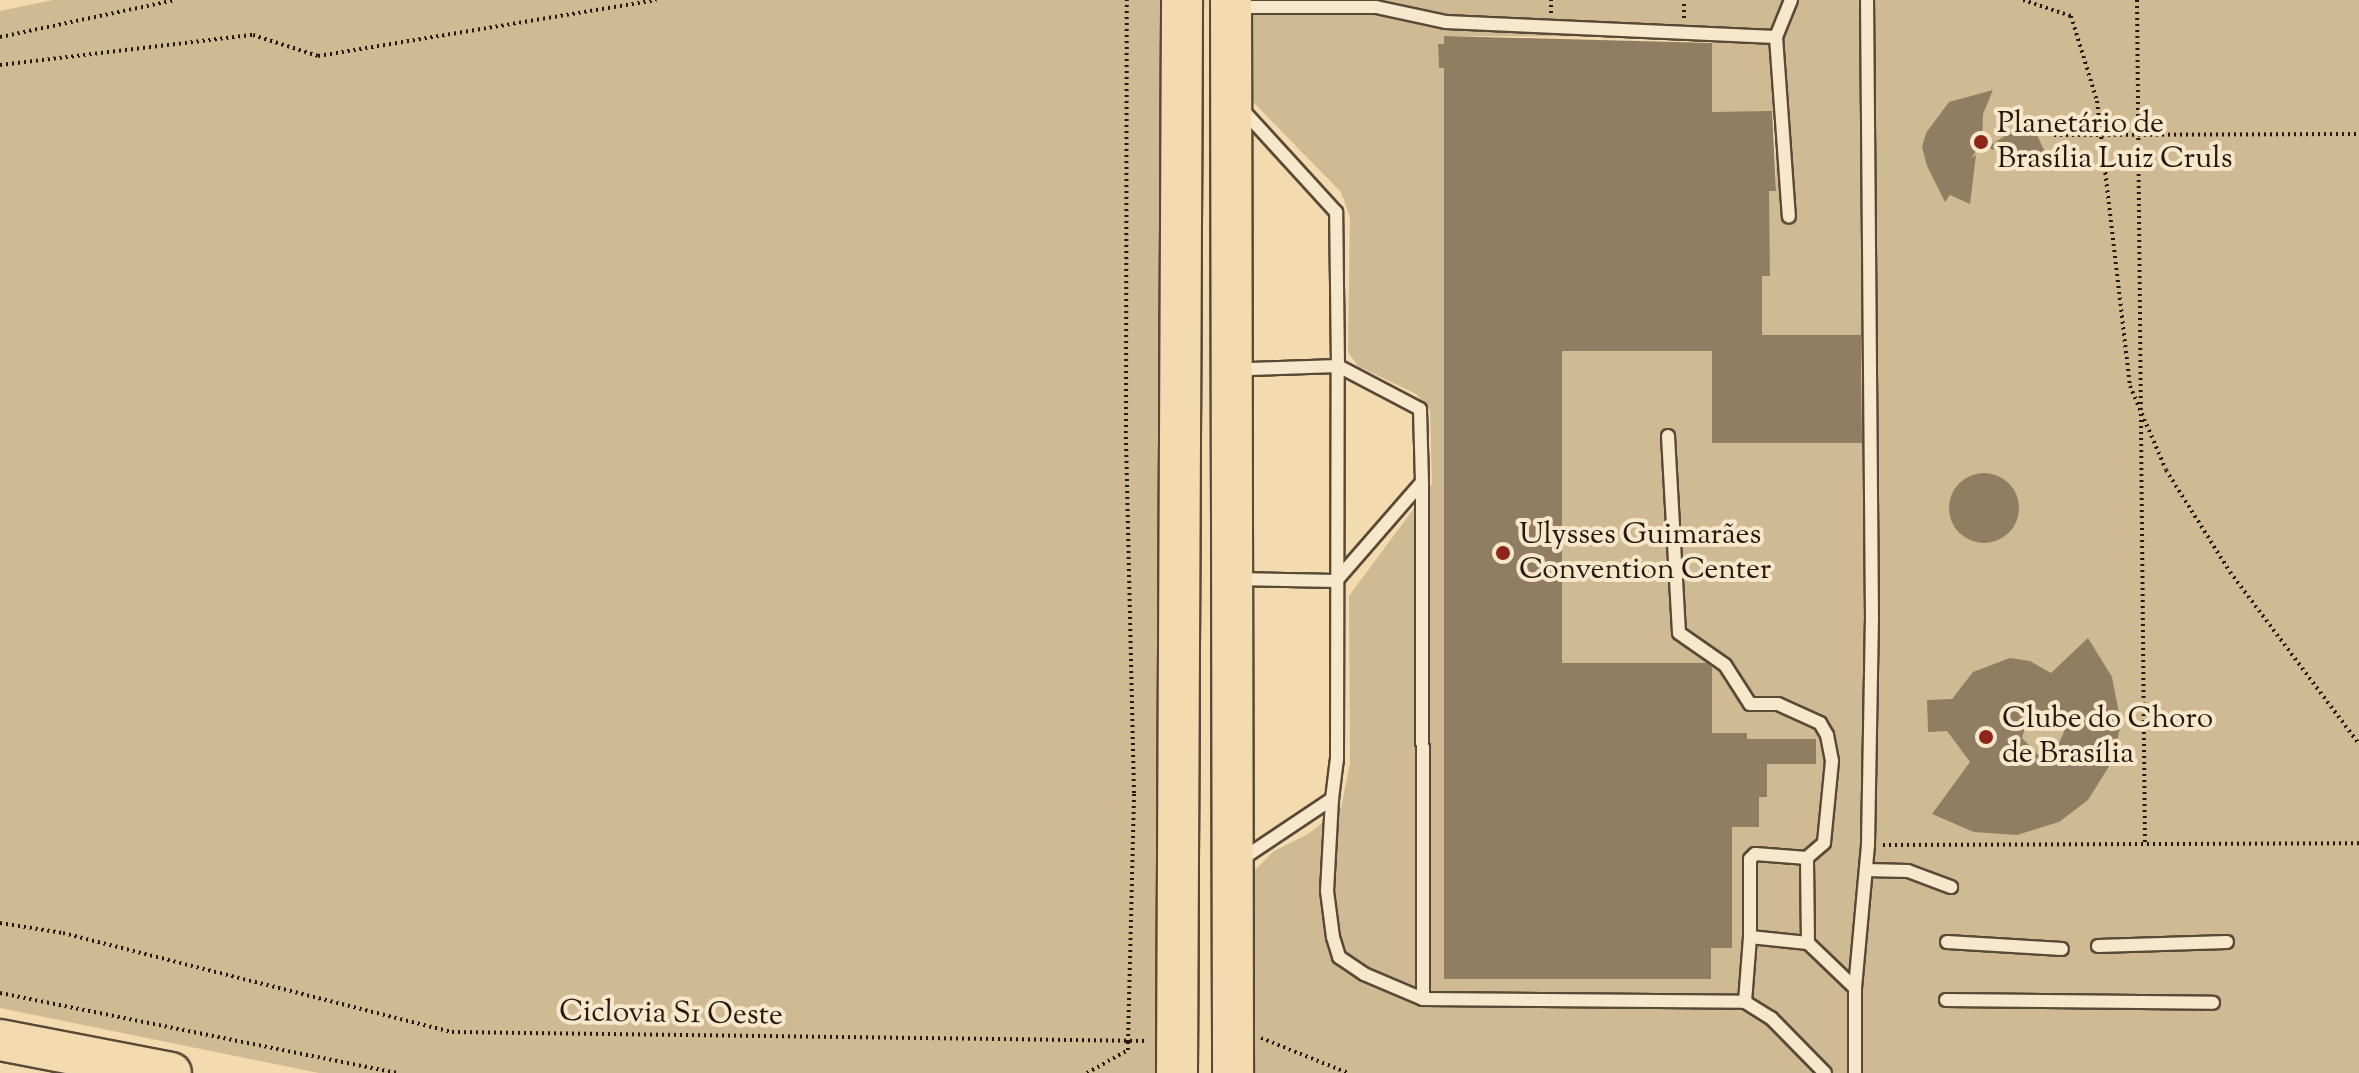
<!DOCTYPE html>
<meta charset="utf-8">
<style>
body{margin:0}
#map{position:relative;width:2359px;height:1073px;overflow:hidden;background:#f3dbaf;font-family:"Sorts Mill Goudy",serif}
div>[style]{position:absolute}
.green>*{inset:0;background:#d0ba94}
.building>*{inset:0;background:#917d62}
.round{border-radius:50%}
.path>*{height:4px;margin-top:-2px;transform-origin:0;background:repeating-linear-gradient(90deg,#26180f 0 2px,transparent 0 6px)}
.roads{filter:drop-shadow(2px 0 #594937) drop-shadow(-2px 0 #594937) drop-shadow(0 2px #594937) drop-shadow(0 -2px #594937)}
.service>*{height:12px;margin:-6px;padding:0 6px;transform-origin:6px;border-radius:6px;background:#f7e8cb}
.trunk>*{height:40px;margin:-20px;padding:0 20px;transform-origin:20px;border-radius:20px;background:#f3dbaf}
.dots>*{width:22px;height:22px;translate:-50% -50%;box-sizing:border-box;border:4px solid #f7e8cb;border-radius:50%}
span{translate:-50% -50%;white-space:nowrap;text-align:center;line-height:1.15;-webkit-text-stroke:8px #f7e8cb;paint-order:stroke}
.poi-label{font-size:30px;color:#26180f}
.left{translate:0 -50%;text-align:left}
.street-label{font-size:30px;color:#26180f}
</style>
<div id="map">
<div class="green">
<div style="clip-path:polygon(53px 0,1168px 0,1169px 1073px,319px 1073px,0 1008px,0 11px)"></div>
<div style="clip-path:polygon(evenodd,1248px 0,2359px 0,2359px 1073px,1246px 1073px,1246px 879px,1274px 851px,1308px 834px,1341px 808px,1350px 763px,1349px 596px,1432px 484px,1430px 411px,1416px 394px,1358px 366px,1348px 352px,1350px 217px,1341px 192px,1250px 99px,1248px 0,1445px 36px,1711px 37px,1712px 133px,1737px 112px,1775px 112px,1776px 190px,1712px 162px,1770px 276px,1762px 276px,1762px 335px,1864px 336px,1863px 443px,1712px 443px,1712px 351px,1562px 351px,1562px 663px,1711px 663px,1712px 733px,1746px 733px,1747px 739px,1816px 740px,1815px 764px,1767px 764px,1767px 796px,1759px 797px,1758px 827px,1732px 827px,1732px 948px,1711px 948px,1711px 979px,1445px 979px,1444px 68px,1439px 67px,1438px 44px,1444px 44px,1445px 36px)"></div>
</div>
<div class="building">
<div style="clip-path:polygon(1444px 36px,1712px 43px,1712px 112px,1772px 111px,1776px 191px,1769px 191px,1770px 276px,1762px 276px,1762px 335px,1861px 335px,1862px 443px,1712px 443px,1712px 351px,1562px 351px,1562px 663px,1707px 663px,1712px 667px,1712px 733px,1747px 733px,1747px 739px,1816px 739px,1816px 764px,1767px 764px,1767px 797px,1759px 797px,1759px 827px,1732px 827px,1732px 948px,1711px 948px,1711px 979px,1444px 979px,1444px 68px,1439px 68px,1438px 44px,1444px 44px)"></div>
<div style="clip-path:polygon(1993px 90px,1983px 114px,1982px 147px,1972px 141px,1978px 149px,1971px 158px,1976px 155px,1970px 204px,1950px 195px,1945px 202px,1927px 166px,1922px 147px,1926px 133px,1949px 102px)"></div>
<div style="clip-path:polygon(2030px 120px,2049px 161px,1986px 148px)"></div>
<div class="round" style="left:1949px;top:473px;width:70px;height:70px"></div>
<div style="clip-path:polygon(evenodd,2088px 638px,2112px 677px,2121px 723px,2113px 760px,2088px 800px,2059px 822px,2017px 835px,1974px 832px,1932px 814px,1970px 762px,1947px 731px,1928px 732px,1927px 700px,1952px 699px,1973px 672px,2010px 658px,2030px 661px,2051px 673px,2088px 638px,2031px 706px,2067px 725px,2049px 766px,2022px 738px,2031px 706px)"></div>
</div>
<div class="path">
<div style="left:2023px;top:0;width:51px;rotate:18.4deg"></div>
<div style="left:2071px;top:16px;width:89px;rotate:73deg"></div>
<div style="left:2097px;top:101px;width:287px;rotate:83.4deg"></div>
<div style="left:2130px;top:386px;width:91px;rotate:66.8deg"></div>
<div style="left:2166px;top:470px;width:120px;rotate:57.9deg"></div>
<div style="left:2230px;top:572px;width:215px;rotate:53.1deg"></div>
<div style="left:2137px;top:0;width:843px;rotate:89.46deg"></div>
<div style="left:1551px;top:13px;width:13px;rotate:-90deg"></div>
<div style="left:1684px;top:18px;width:18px;rotate:-90deg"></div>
<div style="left:0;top:37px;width:179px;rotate:-11.9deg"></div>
<div style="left:0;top:65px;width:255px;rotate:-6.8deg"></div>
<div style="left:253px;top:35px;width:68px;rotate:17.9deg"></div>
<div style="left:318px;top:56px;width:343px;rotate:-9.4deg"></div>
<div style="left:2054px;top:135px;width:305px;rotate:-0.2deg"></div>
<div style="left:1883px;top:845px;width:476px;rotate:-0.2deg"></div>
<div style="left:0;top:923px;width:64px;rotate:9deg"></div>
<div style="left:63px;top:933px;width:401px;rotate:14.3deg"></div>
<div style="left:452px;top:1032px;width:696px;rotate:0.74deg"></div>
<div style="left:0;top:993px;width:405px;rotate:11.4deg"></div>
<div style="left:1261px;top:1038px;width:94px;rotate:21.9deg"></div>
<div style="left:1087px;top:1073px;width:47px;rotate:-29.3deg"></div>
<div style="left:1128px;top:1050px;width:8px;rotate:-90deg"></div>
<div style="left:1128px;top:1042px;width:249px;rotate:-88.6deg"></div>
<div style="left:1134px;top:793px;width:366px;rotate:-91.3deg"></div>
<div style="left:1126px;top:427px;width:427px;rotate:-89.9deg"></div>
</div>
<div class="roads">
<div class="service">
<div style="left:1237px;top:7px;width:139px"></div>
<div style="left:1376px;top:7px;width:72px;rotate:12.1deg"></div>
<div style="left:1446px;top:22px;width:330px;rotate:2.6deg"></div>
<div style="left:1776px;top:37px;width:40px;rotate:-68deg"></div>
<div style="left:1776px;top:37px;width:180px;rotate:85.9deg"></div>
<div style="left:1668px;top:436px;width:197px;rotate:86.8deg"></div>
<div style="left:1679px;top:633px;width:56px;rotate:34.8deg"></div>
<div style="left:1725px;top:665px;width:46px;rotate:57.3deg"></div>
<div style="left:1750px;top:704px;width:28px"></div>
<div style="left:1778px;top:704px;width:46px;rotate:24.3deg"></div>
<div style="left:1820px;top:723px;width:14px;rotate:60deg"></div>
<div style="left:1827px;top:735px;width:26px;rotate:79deg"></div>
<div style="left:1832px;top:761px;width:82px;rotate:95.6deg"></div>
<div style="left:1824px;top:843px;width:23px;rotate:139deg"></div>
<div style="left:1422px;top:482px;width:517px;rotate:89.89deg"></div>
<div style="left:1236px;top:579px;width:100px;rotate:1.1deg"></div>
<div style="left:1336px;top:581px;width:131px;rotate:-49deg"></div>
<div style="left:1422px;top:482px;width:73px;rotate:-91.6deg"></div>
<div style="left:1420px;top:409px;width:93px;rotate:-152.3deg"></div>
<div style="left:1338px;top:366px;width:88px;rotate:178deg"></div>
<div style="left:1250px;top:369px;width:13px;rotate:151deg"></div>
<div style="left:1332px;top:799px;width:92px;rotate:93.1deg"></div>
<div style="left:1327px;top:891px;width:46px;rotate:82.6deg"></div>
<div style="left:1333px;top:937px;width:21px;rotate:73deg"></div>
<div style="left:1339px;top:957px;width:30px;rotate:34deg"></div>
<div style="left:1364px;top:974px;width:64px;rotate:23deg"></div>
<div style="left:1423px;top:999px;width:322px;rotate:0.5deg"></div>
<div style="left:1745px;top:1002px;width:31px;rotate:32deg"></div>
<div style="left:1771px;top:1018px;width:77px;rotate:45.5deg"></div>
<div style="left:1239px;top:861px;width:112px;rotate:-33.7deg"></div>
<div style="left:1332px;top:799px;width:39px;rotate:-83deg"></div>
<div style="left:1337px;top:760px;width:394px;rotate:-89.9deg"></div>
<div style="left:1338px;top:366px;width:154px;rotate:-90.7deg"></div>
<div style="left:1336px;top:212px;width:142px;rotate:-132.4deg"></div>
<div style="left:1866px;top:870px;width:42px;rotate:1.4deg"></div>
<div style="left:1908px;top:871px;width:46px;rotate:20.4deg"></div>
<div style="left:1947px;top:942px;width:115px;rotate:3.5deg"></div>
<div style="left:1808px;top:943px;width:85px;rotate:-90.7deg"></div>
<div style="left:1807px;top:858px;width:52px;rotate:-175.6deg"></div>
<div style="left:1755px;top:854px;width:7px;rotate:135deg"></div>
<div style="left:1750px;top:859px;width:78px;rotate:90deg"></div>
<div style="left:1750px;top:937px;width:58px;rotate:5.9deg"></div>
<div style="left:1808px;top:943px;width:65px;rotate:43.8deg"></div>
<div style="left:1855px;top:988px;width:85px;rotate:90deg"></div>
<div style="left:2098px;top:946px;width:129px;rotate:-1.8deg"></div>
<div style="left:1855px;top:988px;width:144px;rotate:-84.8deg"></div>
<div style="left:1868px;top:845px;width:226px;rotate:-89deg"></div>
<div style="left:1872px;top:619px;width:619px;rotate:-90.46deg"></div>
<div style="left:1946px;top:1000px;width:267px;rotate:0.6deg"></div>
<div style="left:1745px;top:1002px;width:65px;rotate:-85.6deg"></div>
</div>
<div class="trunk">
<div style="left:1231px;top:0;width:1073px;rotate:89.89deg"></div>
<div style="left:0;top:1040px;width:174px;rotate:10.9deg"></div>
<div style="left:1177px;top:1073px;width:1073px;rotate:-89.73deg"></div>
</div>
</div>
<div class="dots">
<div style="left:1981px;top:142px;background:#8f2418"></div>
<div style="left:1503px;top:553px;background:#8f2418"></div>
<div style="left:1986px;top:737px;background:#8f2418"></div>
</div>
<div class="poi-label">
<span class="left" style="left:1997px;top:142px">Planetário de<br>Brasília Luiz Cruls</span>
<span class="left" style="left:1519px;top:553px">Ulysses Guimarães<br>Convention Center</span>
<span class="left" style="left:2002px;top:737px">Clube do Choro<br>de Brasília</span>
</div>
<div class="street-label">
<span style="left:671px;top:1015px;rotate:1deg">Ciclovia S1 Oeste</span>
</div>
</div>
